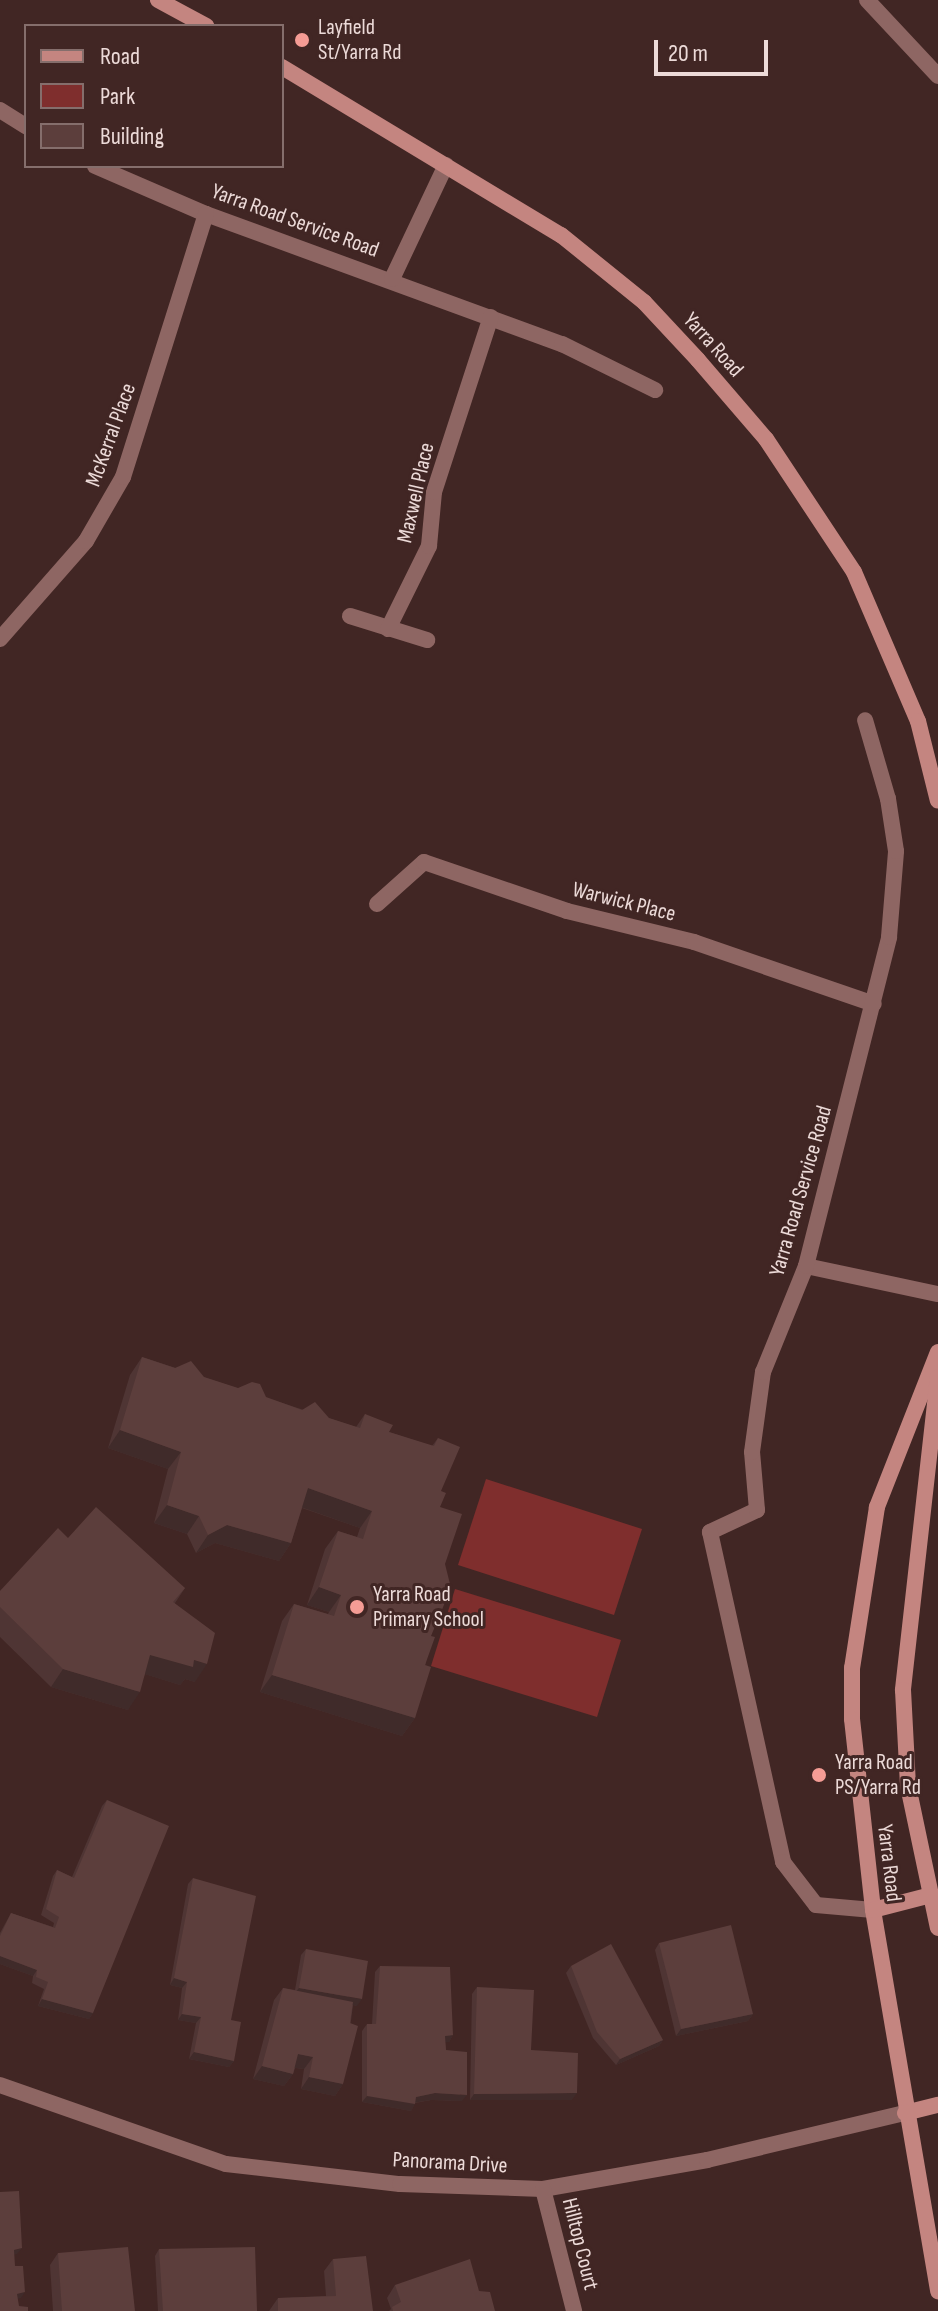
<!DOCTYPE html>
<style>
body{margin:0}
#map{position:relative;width:938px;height:2311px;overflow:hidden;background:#412624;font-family:"Sofia Sans Condensed",sans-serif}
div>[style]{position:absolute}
.green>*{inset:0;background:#7f2e2d}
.lane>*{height:16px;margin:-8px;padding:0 8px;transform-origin:8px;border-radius:8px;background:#8e6663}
.street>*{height:16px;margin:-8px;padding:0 8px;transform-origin:8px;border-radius:8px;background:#8e6663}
.secondary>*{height:16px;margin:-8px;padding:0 8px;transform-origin:8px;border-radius:8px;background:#c48580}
.wall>*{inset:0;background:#4f3534}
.shaded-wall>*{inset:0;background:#402b2a}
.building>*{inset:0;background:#5c3e3c}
.dots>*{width:22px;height:22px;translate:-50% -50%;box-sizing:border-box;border:4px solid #412624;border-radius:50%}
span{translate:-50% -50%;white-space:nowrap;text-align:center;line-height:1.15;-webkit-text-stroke:6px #412624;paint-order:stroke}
.poi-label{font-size:22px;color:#ecdad8}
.left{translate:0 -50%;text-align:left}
.street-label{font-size:22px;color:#ecdad8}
.legend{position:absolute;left:24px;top:24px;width:260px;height:144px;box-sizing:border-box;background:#412624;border:2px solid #856e6c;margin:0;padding:10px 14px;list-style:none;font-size:24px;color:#ecdad8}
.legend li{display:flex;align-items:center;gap:16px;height:40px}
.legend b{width:40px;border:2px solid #856e6c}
.scale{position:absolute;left:654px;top:40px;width:114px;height:36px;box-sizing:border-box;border:4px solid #ecdad8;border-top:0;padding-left:10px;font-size:24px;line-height:28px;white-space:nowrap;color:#ecdad8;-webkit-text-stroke:6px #412624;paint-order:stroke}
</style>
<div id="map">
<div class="green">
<div style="clip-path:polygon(486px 1479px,642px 1529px,614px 1615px,458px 1565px)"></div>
<div style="clip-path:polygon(455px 1589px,621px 1640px,597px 1717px,431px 1666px)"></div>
</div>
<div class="lane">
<div style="left:757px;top:1510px;width:52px;rotate:154.9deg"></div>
<div style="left:710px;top:1532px;width:338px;rotate:77.5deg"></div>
<div style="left:783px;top:1862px;width:54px;rotate:52.5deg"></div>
<div style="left:816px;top:1905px;width:57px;rotate:5deg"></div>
</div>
<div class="street">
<div style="left:867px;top:0;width:104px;rotate:46.9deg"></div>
<div style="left:0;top:110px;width:31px;rotate:32deg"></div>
<div style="left:95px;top:166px;width:121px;rotate:23.4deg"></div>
<div style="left:206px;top:214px;width:379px;rotate:20.1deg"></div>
<div style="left:562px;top:344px;width:104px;rotate:26.3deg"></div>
<div style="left:392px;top:279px;width:126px;rotate:-64.7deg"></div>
<div style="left:350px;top:616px;width:81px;rotate:17.3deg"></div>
<div style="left:388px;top:629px;width:93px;rotate:-63.7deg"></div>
<div style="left:429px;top:546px;width:54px;rotate:-84.7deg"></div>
<div style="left:434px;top:492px;width:184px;rotate:-72deg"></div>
<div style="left:0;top:639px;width:130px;rotate:-48.7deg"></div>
<div style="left:86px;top:541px;width:74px;rotate:-60deg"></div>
<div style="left:123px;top:477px;width:276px;rotate:-72.5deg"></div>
<div style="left:377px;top:904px;width:63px;rotate:-41.8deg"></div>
<div style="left:424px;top:862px;width:151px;rotate:18.9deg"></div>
<div style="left:567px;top:911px;width:131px;rotate:13.7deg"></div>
<div style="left:694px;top:942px;width:190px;rotate:19deg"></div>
<div style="left:806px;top:1266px;width:135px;rotate:12deg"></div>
<div style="left:757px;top:1510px;width:58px;rotate:-94.9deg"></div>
<div style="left:752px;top:1452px;width:81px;rotate:-82.2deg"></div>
<div style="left:763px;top:1372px;width:114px;rotate:-67.9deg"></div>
<div style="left:806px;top:1266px;width:339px;rotate:-75.8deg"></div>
<div style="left:889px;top:937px;width:86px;rotate:-85.3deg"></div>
<div style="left:896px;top:851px;width:53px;rotate:-98.7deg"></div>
<div style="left:888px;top:799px;width:82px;rotate:-106.2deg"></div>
<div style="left:0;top:2085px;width:239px;rotate:19.3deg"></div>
<div style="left:226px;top:2164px;width:175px;rotate:6.6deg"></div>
<div style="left:400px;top:2184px;width:143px;rotate:2deg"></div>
<div style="left:543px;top:2189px;width:167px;rotate:-10deg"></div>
<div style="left:707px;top:2160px;width:204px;rotate:-13.4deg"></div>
<div style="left:543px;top:2189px;width:126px;rotate:75.7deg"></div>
</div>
<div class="secondary">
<div style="left:158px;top:0;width:55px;rotate:28.4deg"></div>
<div style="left:282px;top:67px;width:326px;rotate:31.1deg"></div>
<div style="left:561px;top:235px;width:107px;rotate:38.9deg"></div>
<div style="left:644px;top:302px;width:79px;rotate:47deg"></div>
<div style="left:698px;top:360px;width:104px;rotate:49.3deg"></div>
<div style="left:766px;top:439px;width:159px;rotate:56.5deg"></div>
<div style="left:854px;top:572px;width:162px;rotate:66.8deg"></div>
<div style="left:918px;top:721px;width:82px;rotate:76deg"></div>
<div style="left:938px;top:1352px;width:167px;rotate:111.5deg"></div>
<div style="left:877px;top:1507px;width:163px;rotate:98.8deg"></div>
<div style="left:852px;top:1668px;width:51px;rotate:90deg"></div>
<div style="left:852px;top:1719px;width:192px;rotate:83.7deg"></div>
<div style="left:873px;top:1910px;width:387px;rotate:80.3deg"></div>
<div style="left:938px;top:1377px;width:315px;rotate:96.4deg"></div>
<div style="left:903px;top:1690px;width:96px;rotate:87deg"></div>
<div style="left:908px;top:1786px;width:145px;rotate:78.1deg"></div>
<div style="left:873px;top:1910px;width:60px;rotate:-14.5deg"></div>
<div style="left:905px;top:2113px;width:34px;rotate:-14deg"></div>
</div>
<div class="wall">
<div style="clip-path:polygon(142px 1357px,356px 1427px,365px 1414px,389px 1432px,432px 1446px,438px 1438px,441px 1491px,440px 1507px,445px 1564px,415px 1718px,402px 1736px,260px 1692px,282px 1621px,294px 1604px,328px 1614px,329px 1612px,307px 1605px,325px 1549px,338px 1531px,357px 1537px,360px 1528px,302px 1508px,291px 1543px,279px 1561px,215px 1543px,196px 1553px,187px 1534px,154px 1523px,168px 1469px,108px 1448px,130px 1375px)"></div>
<div style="clip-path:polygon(68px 1538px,185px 1588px,175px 1603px,195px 1682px,185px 1679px,180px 1685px,145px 1674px,128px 1710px,51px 1687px,0 1637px,0 1591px)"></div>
<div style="clip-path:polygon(107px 1800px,93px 2013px,89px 2019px,38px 2006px,44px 1989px,32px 1983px,33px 1976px,0 1964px,0 1933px,11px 1913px,53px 1927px,54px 1923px,41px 1915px,53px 1876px,57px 1870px,72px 1877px,102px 1806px)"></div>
<div style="clip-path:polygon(193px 1878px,231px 2020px,234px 2061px,229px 2067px,189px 2059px,196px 2023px,178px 2020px,182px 1988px,170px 1985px,188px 1884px)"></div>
<div style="clip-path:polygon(659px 1943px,753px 2014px,748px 2021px,676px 2036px,655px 1950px)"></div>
<div style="clip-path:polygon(306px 1949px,357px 2006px,353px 2005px,343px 2084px,335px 2096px,301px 2089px,304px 2069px,295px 2068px,293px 2074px,284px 2086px,253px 2079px,274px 2000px,283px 1988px,295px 1990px,301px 1955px)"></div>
<div style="clip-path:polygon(380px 1966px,453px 2035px,449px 2042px,445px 2042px,446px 2050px,462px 2101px,431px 2100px,415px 2103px,411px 2111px,362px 2102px,362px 2031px,367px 2024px,372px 2024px,375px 1972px)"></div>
<div style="clip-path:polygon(571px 1966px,663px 2040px,659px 2046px,616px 2065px,593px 2038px,566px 1973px)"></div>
<div style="clip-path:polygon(477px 1987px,531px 2050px,572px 2100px,470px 2100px,472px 1994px)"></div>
<div style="clip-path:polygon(159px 2249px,257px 2311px,158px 2311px,155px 2256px)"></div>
<div style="clip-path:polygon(58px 2253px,135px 2311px,53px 2311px,50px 2265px)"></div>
<div style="clip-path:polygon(333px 2259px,373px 2311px,269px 2311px,278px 2298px,326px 2296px,324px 2271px)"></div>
<div style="clip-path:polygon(395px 2285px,479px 2291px,495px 2311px,389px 2311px,391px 2309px,387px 2298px)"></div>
</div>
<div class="shaded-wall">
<div style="clip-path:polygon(120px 1430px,181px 1452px,168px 1469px,108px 1448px)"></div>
<div style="clip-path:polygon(308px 1488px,372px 1511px,360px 1528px,295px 1505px)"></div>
<div style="clip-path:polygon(167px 1505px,199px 1516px,187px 1534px,154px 1523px)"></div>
<div style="clip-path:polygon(227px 1525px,291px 1543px,279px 1561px,215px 1543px,196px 1553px,208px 1535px)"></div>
<div style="clip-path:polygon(319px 1587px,341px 1595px,329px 1612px,307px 1605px)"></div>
<div style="clip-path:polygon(150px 1655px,194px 1660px,207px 1664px,195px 1682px,185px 1679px,180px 1685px,138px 1672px)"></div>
<div style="clip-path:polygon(63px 1669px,140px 1692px,128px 1710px,51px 1687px)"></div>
<div style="clip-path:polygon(272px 1675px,415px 1718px,402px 1736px,260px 1692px)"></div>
<div style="clip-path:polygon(0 1956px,37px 1970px,33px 1976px,0 1964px)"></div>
<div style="clip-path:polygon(174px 1978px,187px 1982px,182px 1988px,170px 1985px)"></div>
<div style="clip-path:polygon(299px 1988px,362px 1999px,357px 2006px,294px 1994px)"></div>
<div style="clip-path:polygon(42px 1999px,93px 2013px,89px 2019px,38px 2006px)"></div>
<div style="clip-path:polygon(182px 2014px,201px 2017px,196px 2023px,178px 2020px)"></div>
<div style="clip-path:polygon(753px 2014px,748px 2021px,676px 2036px,681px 2029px)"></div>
<div style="clip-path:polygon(453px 2035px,449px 2042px,440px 2043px,445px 2036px)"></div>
<div style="clip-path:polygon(663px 2040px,659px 2046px,616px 2065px,620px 2059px)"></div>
<div style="clip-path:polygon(194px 2052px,234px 2061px,229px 2067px,189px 2059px)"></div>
<div style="clip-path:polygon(298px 2054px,313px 2057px,304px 2069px,289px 2067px)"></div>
<div style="clip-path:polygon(262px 2066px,293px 2074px,284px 2086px,253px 2079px)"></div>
<div style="clip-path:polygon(309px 2077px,343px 2084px,335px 2096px,301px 2089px)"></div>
<div style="clip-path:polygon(435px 2093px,467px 2095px,462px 2101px,431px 2100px,412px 2103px,415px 2104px,411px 2111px,362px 2102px,367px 2096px,416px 2097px)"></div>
<div style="clip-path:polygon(577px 2093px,572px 2100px,470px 2100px,474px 2094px)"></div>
<div style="clip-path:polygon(22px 2248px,17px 2254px,9px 2256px,14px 2250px)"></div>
<div style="clip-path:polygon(25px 2292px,21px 2298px,13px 2300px,17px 2294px)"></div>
</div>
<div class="building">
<div style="clip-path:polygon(142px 1357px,175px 1368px,191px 1361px,204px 1377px,238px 1388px,252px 1382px,260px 1384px,266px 1397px,302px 1410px,315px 1402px,329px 1418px,360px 1428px,365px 1414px,393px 1425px,389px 1432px,434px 1446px,438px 1438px,460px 1447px,441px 1491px,446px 1493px,440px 1507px,462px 1514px,445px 1564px,451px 1588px,431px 1636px,435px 1637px,425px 1665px,431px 1667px,415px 1718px,272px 1675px,294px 1604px,334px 1616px,341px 1595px,319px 1587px,338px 1531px,363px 1539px,372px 1511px,308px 1488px,291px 1543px,227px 1525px,208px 1535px,199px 1516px,167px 1505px,181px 1452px,120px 1430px)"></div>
<div style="clip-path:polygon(96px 1507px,185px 1588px,173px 1602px,215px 1633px,207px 1664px,194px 1660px,193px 1667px,150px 1655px,140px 1692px,63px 1669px,0 1607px,0 1591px,58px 1528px,68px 1538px)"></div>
<div style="clip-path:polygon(107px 1800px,169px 1826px,93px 2013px,42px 1999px,48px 1982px,36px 1977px,37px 1970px,0 1956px,0 1936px,11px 1913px,55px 1928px,59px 1917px,46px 1909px,57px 1870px,74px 1878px)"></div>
<div style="clip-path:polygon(193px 1878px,256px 1896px,231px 2020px,241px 2022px,234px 2061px,194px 2052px,201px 2017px,182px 2014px,187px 1982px,174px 1978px)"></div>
<div style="clip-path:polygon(731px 1925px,753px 2014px,681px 2029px,659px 1943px)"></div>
<div style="clip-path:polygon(611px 1944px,663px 2040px,620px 2059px,597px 2032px,571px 1966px)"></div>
<div style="clip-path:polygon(306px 1949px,368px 1961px,362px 1999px,299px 1988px)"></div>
<div style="clip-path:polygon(380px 1966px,450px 1967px,453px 2035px,445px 2036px,446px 2050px,467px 2052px,467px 2095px,435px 2093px,416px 2097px,415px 2104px,367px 2096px,367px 2024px,376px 2024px)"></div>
<div style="clip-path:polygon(477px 1987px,534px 1990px,531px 2050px,578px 2053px,577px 2093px,474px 2094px)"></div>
<div style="clip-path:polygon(283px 1988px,353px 2002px,350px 2023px,358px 2026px,343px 2084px,309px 2077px,313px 2057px,298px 2054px,293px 2074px,262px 2066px)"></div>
<div style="clip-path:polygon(19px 2191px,22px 2248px,14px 2250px,15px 2266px,23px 2266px,25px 2292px,17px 2294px,19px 2306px,28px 2307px,28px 2311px,0 2311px,0 2192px)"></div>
<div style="clip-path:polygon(128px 2247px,135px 2311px,62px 2311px,58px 2253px)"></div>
<div style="clip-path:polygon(255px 2247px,257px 2311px,163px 2311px,159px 2249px)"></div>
<div style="clip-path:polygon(366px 2256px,373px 2311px,278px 2311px,278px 2298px,336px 2296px,333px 2259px)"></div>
<div style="clip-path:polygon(470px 2259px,479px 2291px,490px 2292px,495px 2311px,393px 2311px,392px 2307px,401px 2302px,395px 2285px)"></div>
</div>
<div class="dots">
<div style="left:302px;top:40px;background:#f59c95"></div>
<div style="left:357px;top:1607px;background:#f59c95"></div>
<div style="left:819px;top:1775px;background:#f59c95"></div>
</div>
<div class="poi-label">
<span class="left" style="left:318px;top:40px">Layfield<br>St/Yarra Rd</span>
<span class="left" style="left:373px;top:1607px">Yarra Road<br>Primary School</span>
<span class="left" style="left:835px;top:1775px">Yarra Road<br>PS/Yarra Rd</span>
</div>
<div class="street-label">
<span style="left:295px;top:221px;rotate:20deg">Yarra Road Service Road</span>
<span style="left:713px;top:345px;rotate:48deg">Yarra Road</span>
<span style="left:111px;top:435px;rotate:-70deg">McKerral Place</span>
<span style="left:416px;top:493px;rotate:-77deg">Maxwell Place</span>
<span style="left:624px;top:902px;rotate:14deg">Warwick Place</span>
<span style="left:801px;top:1191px;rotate:-74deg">Yarra Road Service Road</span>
<span style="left:889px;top:1863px;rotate:83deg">Yarra Road</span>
<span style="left:450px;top:2163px;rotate:3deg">Panorama Drive</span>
<span style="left:580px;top:2244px;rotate:76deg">Hilltop Court</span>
</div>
<ul class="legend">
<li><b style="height:10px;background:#c48580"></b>Road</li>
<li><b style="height:22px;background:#7f2e2d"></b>Park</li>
<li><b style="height:22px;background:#5c3e3c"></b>Building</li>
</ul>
<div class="scale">20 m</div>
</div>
